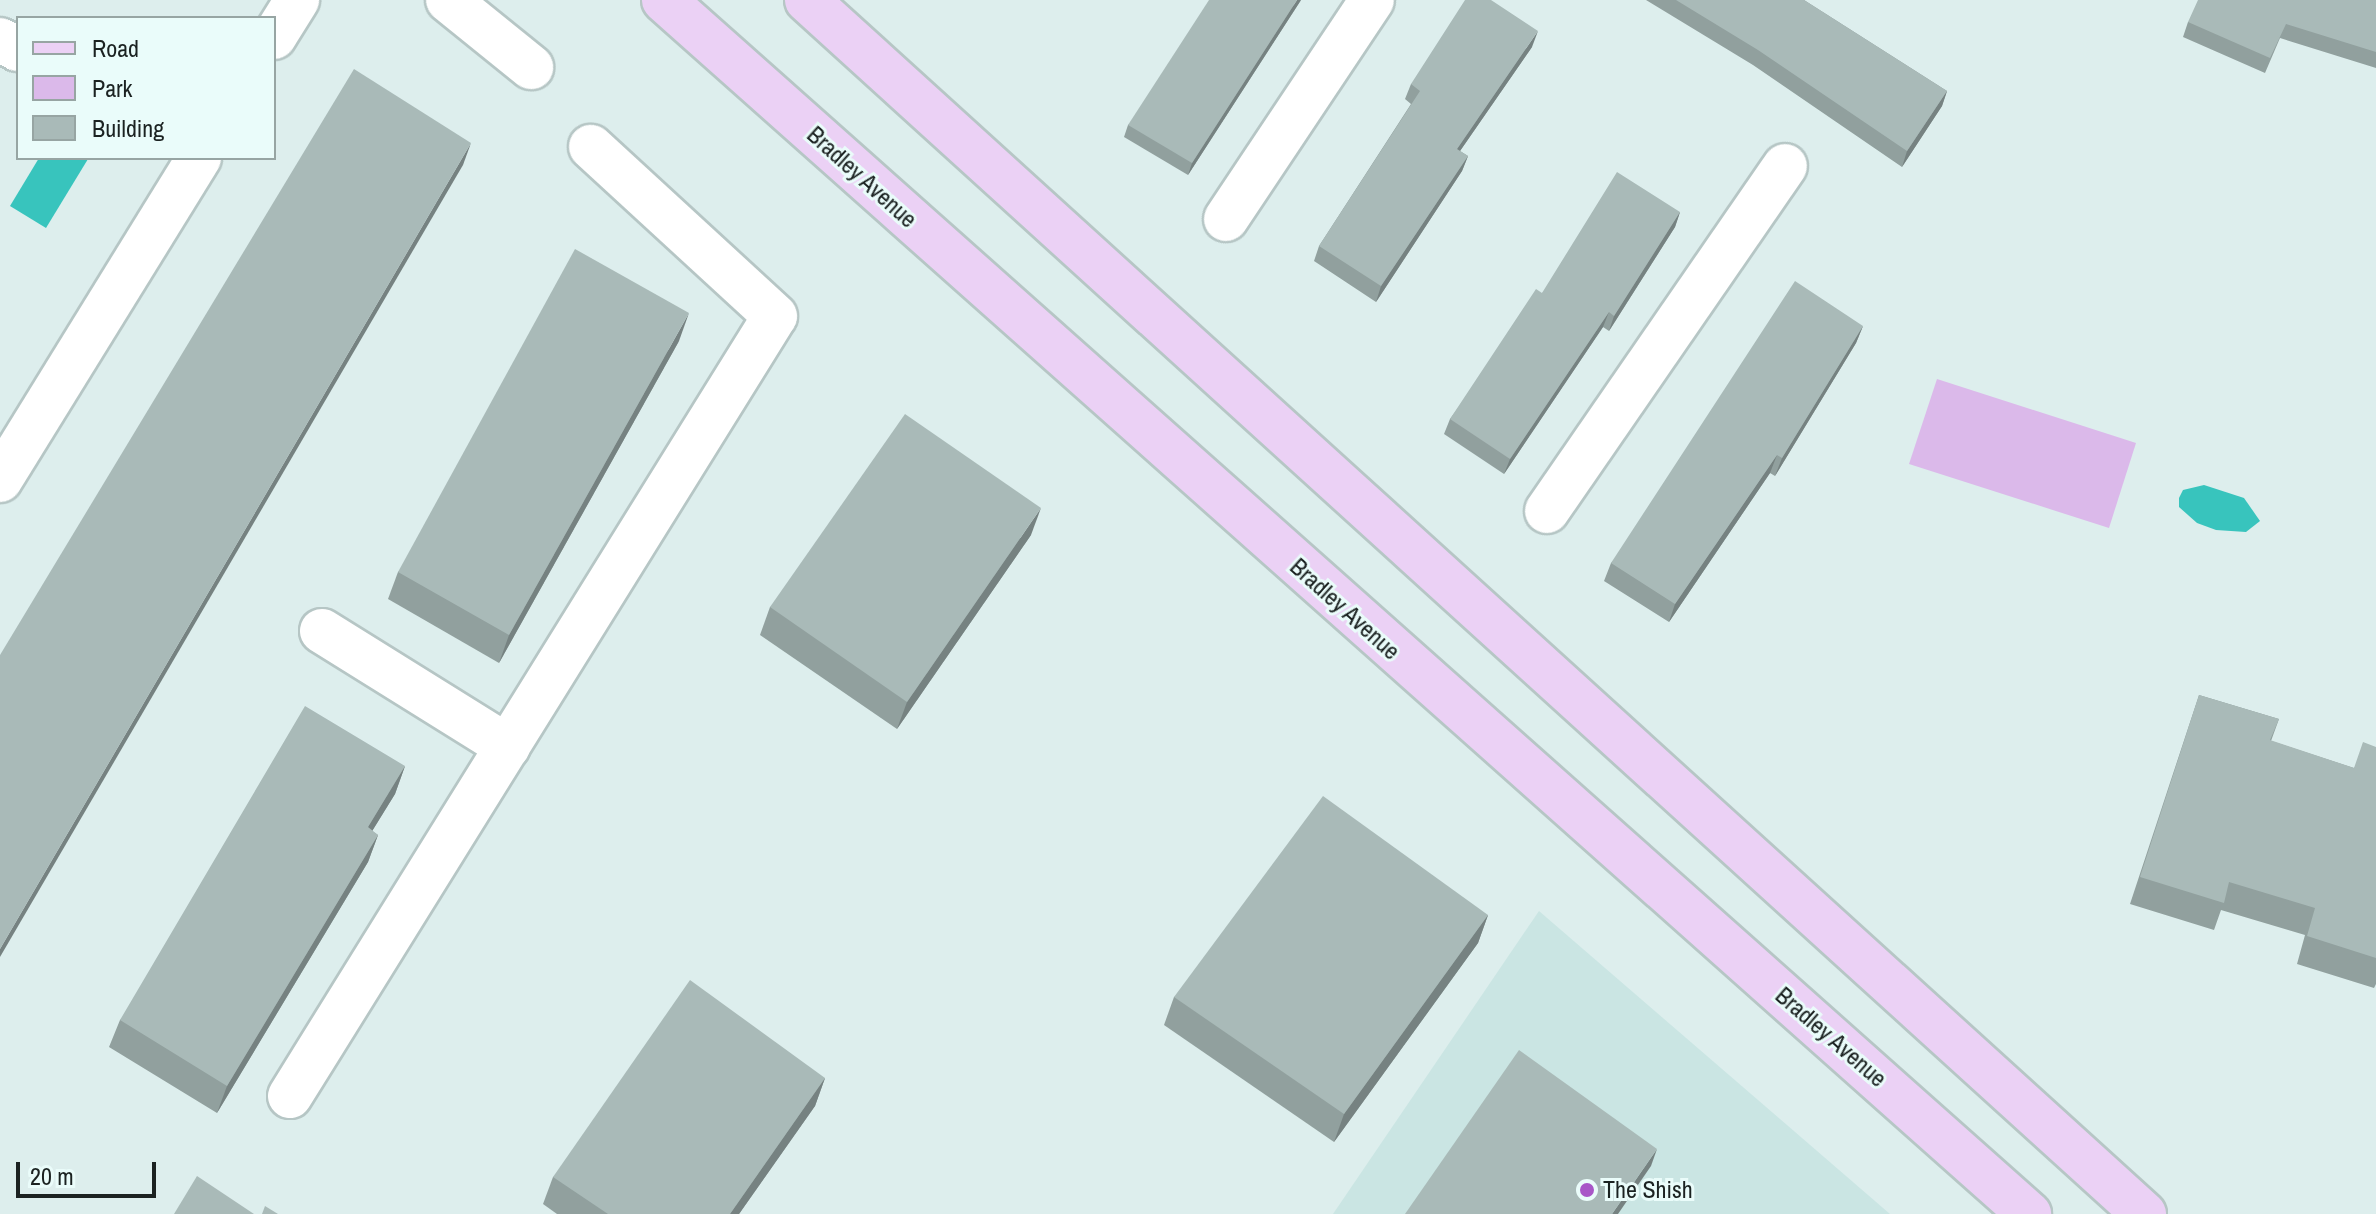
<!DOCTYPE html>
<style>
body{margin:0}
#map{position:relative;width:2376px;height:1214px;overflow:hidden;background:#ddeeed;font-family:"Archivo Narrow",sans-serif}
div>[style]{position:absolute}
.built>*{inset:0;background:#cae5e3}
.green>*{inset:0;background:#dbb9ea}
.water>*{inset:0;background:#38c4bd}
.roads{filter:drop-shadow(2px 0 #b6c6c5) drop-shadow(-2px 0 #b6c6c5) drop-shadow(0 2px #b6c6c5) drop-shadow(0 -2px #b6c6c5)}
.minor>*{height:44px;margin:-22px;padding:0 22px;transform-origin:22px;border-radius:22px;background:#fff}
.major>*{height:44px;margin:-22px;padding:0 22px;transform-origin:22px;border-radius:22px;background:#ebd1f5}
.wall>*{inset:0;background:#91a09e}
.shaded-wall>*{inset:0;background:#768281}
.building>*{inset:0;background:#a9bab8}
.dots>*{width:22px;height:22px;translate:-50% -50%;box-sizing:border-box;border:4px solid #eafcfa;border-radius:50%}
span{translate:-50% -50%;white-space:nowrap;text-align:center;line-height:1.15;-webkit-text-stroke:6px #eafcfa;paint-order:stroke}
.street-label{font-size:24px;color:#1b2221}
.poi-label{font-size:24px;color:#1b2221}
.left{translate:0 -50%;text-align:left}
.legend{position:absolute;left:16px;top:16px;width:260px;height:144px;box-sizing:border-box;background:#eafcfa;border:2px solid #97a5a3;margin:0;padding:10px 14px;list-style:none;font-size:24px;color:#1b2221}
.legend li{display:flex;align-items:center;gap:16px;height:40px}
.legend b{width:40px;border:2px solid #97a5a3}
.scale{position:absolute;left:16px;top:1162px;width:140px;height:36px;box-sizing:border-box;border:4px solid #1b2221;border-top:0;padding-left:10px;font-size:24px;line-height:28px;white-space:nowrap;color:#1b2221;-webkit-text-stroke:6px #eafcfa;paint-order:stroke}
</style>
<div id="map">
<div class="built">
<div style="clip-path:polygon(1539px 911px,1890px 1214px,1333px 1214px)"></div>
</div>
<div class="green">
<div style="clip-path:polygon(1937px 379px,2136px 443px,2109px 528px,1909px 464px)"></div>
</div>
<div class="water">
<div style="clip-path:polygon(39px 158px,88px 159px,46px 228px,10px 206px)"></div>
<div style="clip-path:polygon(2204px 485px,2244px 498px,2260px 521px,2246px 532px,2216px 530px,2197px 523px,2179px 507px,2179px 498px,2183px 490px)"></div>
</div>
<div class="roads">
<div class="minor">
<div style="left:448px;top:0;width:107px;rotate:38.9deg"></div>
<div style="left:274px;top:37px;width:44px;rotate:-58.1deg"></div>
<div style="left:0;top:40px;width:20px;rotate:27deg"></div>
<div style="left:1226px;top:219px;width:263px;rotate:-56.3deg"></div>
<div style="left:0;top:480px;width:379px;rotate:-58.3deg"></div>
<div style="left:1547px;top:511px;width:419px;rotate:-55.4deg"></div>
<div style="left:322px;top:631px;width:219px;rotate:31.9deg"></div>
<div style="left:290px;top:1096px;width:918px;rotate:-58.13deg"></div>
<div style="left:775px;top:316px;width:250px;rotate:-137.4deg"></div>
</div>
<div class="major">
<div style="left:664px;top:0;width:1827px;rotate:41.65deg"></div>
<div style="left:807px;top:0;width:1806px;rotate:42.24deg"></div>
</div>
</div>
<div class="wall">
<div style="clip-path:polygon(1301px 0,1188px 175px,1124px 137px,1128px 125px)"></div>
<div style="clip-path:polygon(1646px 0,1804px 0,1947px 91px,1942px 106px,1902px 167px,1753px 65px)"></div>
<div style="clip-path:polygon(2376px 0,2376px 68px,2280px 38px,2265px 73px,2183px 37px,2188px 22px)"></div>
<div style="clip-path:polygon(1532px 47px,1460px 151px,1468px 156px,1462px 171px,1376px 302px,1314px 261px,1319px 246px,1411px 104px,1405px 99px,1411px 84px)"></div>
<div style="clip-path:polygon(1680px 212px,1675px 227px,1609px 331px,1603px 327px,1504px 474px,1444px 434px,1450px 419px,1542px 293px)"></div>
<div style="clip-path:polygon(1863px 326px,1856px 343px,1775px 476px,1770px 473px,1669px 622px,1604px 581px,1611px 563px)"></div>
<div style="clip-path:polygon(679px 341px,499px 663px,388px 599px,398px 572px)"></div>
<div style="clip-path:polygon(1031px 535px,897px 729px,760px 635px,770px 607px)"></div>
<div style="clip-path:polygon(2199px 695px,2279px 719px,2271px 741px,2354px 768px,2376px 747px,2376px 984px,2374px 988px,2297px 964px,2305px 935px,2221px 910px,2214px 930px,2130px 904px)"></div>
<div style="clip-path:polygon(405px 766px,395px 794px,372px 831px,378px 835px,368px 862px,217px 1113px,109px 1047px,120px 1020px)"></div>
<div style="clip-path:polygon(1488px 915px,1478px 943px,1334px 1142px,1164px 1025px,1174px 997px)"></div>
<div style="clip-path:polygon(825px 1078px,815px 1106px,739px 1214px,557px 1214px,543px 1204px,553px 1177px)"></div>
</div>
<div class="shaded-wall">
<div style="clip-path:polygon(1297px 0,1301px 0,1188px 175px,1192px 163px)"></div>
<div style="clip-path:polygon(1538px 31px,1532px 47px,1451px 164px,1457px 149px)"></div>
<div style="clip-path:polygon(1947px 91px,1942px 106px,1902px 167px,1907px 151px)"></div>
<div style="clip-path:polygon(471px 143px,463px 165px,0 957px,0 949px)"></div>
<div style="clip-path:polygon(1468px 156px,1462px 171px,1376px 302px,1381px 286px)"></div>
<div style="clip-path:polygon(1680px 212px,1675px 227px,1609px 331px,1614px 316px)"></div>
<div style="clip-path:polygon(1609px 312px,1603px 327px,1504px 474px,1510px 459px)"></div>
<div style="clip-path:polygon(689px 313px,679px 341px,499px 663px,509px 635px)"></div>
<div style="clip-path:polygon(1863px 326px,1856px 343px,1775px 476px,1782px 458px)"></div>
<div style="clip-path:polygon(1777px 455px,1770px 473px,1669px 622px,1675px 604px)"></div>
<div style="clip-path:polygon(1041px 508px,1031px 535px,897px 729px,907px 702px)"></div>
<div style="clip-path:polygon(405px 766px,395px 794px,358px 854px,368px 827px)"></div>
<div style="clip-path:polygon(378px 835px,368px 862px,217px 1113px,227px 1086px)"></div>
<div style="clip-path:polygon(1488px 915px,1478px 943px,1334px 1142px,1344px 1114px)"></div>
<div style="clip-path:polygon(825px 1078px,815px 1106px,739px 1214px,730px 1214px)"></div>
<div style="clip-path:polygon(1657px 1149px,1651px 1166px,1618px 1214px,1612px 1214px)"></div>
</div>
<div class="building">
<div style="clip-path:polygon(1209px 0,1297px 0,1192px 163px,1128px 125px)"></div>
<div style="clip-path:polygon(1465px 0,1491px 0,1538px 31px,1457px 149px,1468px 156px,1381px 286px,1319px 246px,1420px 91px,1411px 84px)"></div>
<div style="clip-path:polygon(1676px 0,1804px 0,1947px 91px,1907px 151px,1758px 50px)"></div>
<div style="clip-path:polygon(2198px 0,2376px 0,2376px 52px,2286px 24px,2270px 58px,2188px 22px)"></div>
<div style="clip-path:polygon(354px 69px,471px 143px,0 949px,0 655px)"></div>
<div style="clip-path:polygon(1617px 172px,1680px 212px,1614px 316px,1609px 312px,1510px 459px,1450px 419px,1536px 289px,1542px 293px)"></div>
<div style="clip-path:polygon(575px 249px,689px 313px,509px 635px,398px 572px)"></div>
<div style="clip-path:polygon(1795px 281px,1863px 326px,1782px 458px,1777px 455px,1675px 604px,1611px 563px)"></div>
<div style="clip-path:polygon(905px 414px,1041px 508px,907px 702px,770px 607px)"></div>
<div style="clip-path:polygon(2199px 695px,2279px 719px,2270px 740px,2354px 768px,2363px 742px,2376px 747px,2376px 958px,2307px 936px,2315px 908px,2229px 882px,2224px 903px,2140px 877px)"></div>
<div style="clip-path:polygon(305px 706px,405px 766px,368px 827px,378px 835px,227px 1086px,120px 1020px)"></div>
<div style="clip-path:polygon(1323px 796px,1488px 915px,1344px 1114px,1174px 997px)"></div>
<div style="clip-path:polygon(690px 980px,825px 1078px,730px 1214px,608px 1214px,553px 1177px)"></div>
<div style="clip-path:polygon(1519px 1050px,1657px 1149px,1612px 1214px,1405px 1214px)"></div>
<div style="clip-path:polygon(197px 1176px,254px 1214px,174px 1214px)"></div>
<div style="clip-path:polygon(265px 1206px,278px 1214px,262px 1214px)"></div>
</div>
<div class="dots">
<div style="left:1587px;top:1190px;background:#a857c7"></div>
</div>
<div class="street-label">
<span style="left:862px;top:177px;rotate:42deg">Bradley Avenue</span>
<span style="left:1345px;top:609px;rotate:42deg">Bradley Avenue</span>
<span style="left:1831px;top:1037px;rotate:41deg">Bradley Avenue</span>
</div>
<div class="poi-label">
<span class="left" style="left:1603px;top:1190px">The Shish</span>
</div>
<ul class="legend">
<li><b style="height:10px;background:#ebd1f5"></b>Road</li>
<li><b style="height:22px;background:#dbb9ea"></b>Park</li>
<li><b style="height:22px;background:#a9bab8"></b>Building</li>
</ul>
<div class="scale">20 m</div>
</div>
